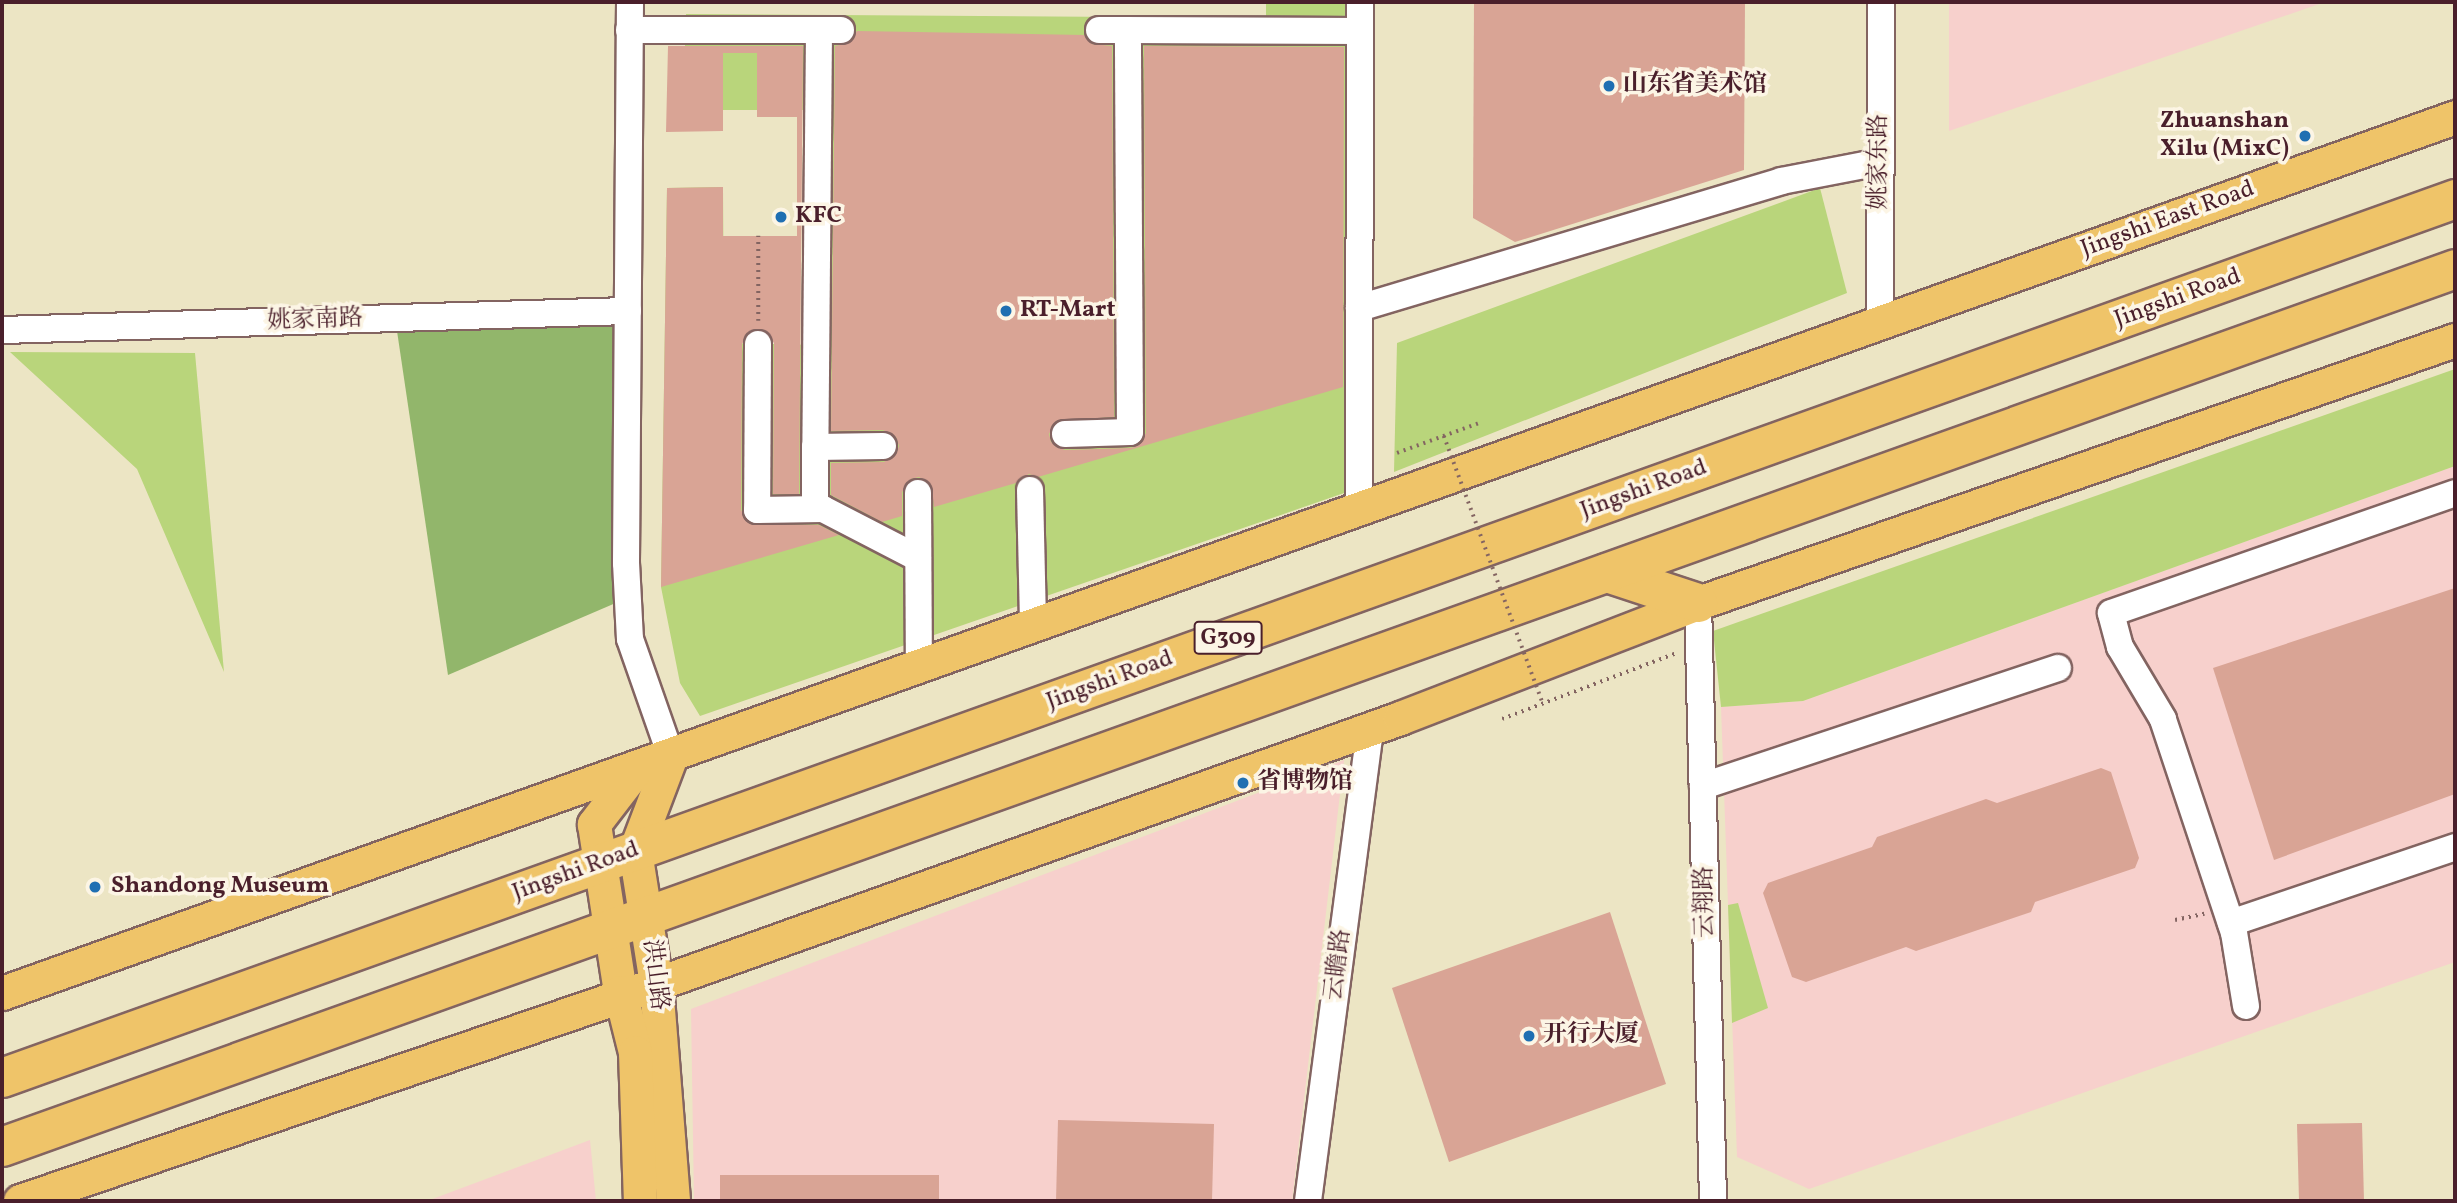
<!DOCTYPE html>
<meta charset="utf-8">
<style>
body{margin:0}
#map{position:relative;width:2457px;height:1203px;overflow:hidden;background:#ece5c4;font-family:Vollkorn,"Noto Serif SC",serif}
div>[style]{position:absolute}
.built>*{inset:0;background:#f7d0cc}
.green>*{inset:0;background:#b9d57b}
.forest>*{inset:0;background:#92b66b}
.building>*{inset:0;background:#d9a495}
.path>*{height:3.5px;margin-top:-1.75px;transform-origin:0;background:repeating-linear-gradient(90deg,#836461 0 2px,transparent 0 7px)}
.roads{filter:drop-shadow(2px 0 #836461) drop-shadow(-2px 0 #836461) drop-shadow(0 2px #836461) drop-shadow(0 -2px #836461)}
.minor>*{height:26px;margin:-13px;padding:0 13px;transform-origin:13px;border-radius:13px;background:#fff}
.major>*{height:33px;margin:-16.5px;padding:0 16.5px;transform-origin:16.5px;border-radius:16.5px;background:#efc469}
.highway>*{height:38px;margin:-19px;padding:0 19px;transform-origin:19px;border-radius:19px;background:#efc469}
.path-bridge>*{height:3.5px;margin-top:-1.75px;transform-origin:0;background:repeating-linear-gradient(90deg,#836461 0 2px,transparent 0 7px)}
.dots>*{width:19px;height:19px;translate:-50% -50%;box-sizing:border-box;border:4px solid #fcf5e5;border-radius:50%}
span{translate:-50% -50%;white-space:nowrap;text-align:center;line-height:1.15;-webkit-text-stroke:7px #fcf5e5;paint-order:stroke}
.shield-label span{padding:2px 5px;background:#fcf5e5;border:2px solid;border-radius:5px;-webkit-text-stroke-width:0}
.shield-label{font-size:23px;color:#4a1f2b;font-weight:700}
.poi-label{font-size:24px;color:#4a1f2b;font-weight:700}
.left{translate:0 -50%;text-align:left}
.right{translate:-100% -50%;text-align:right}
.street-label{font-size:24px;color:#4a1f2b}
.frame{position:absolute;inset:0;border:4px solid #4a1f2b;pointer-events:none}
</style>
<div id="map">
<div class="built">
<div style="clip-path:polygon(1949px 2px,2325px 2px,1949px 131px)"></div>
<div style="clip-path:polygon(2455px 466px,2455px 962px,1809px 1189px,1737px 1157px,1721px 707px,1803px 701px)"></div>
<div style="clip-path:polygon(1344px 760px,1292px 1201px,694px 1201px,691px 1009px)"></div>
<div style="clip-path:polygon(590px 1140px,596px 1201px,427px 1201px)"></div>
</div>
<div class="green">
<div style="clip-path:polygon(1266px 2px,1346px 2px,1347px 492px,700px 716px,680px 683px,661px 587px,667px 188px,723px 187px,724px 343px,817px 345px,820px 110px,683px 110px,686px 14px,1266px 18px)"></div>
<div style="clip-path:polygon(1820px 188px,1847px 293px,1394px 472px,1397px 343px)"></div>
<div style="clip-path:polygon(10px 352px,195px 353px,224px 672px,137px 469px)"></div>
<div style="clip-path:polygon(2455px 369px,2455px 466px,1803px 701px,1721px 707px,1713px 631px)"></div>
<div style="clip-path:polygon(1738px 903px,1768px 1008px,1732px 1023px,1728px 905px)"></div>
</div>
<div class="forest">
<div style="clip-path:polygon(615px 326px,618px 602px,448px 675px,397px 331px)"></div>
</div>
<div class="building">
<div style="clip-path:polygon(1474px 2px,1745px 2px,1744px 170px,1515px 242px,1473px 218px)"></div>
<div style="clip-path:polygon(857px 31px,1084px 35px,1092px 44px,1112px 46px,1114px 417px,1056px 421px,1049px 434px,1051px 442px,1065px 450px,1131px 448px,1139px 445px,1146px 433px,1144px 46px,1344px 47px,1343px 387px,1038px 477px,1029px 474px,1016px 483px,934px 507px,931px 485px,919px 477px,911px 479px,902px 492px,902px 516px,882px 522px,831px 495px,831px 463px,884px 462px,896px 454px,899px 446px,896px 437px,883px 430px,831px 431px,835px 46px,849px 43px)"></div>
<div style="clip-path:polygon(668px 46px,803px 46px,799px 494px,773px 494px,774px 343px,766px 331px,751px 330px,742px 344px,741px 510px,750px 524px,819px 525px,839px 535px,661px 587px,667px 188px,723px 187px,723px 236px,797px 236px,797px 117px,757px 117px,757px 53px,723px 53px,723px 131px,666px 132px)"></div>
<div style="clip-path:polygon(2455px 588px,2455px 794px,2274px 860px,2213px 668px)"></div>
<div style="clip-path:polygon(2101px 768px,2111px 772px,2139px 858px,2135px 868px,2035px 902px,2031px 912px,1916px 951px,1906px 947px,1806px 982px,1792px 977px,1763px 893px,1768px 883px,1872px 847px,1877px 837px,1986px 799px,1997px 803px)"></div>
<div style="clip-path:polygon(1610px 912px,1666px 1084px,1449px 1162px,1392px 988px)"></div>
<div style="clip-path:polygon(1058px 1120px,1214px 1124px,1212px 1201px,1056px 1201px)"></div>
<div style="clip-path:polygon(2362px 1123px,2364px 1201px,2299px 1201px,2297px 1124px)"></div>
<div style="clip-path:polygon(720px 1175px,939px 1175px,939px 1201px,720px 1201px)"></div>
</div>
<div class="path">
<div style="left:758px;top:321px;width:85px;rotate:-90deg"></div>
<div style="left:1502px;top:719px;width:187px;rotate:-20.7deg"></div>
<div style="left:2175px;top:920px;width:30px;rotate:-12deg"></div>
</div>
<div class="roads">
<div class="minor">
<div style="left:630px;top:2px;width:561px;rotate:90.41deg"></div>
<div style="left:626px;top:563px;width:76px;rotate:87deg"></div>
<div style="left:630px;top:639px;width:124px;rotate:70.7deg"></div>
<div style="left:629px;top:30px;width:212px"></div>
<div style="left:819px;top:30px;width:417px;rotate:90.5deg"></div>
<div style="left:815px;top:447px;width:68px;rotate:-0.8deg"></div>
<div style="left:1099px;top:30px;width:261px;rotate:0.2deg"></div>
<div style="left:1359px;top:308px;width:441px;rotate:-16.7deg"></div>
<div style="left:1781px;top:181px;width:101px;rotate:-10.9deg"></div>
<div style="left:1880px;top:322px;width:320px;rotate:-89.8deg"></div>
<div style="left:2px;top:330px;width:626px;rotate:-1.74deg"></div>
<div style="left:758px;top:344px;width:166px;rotate:90.3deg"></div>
<div style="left:757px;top:510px;width:66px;rotate:-0.9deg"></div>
<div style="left:823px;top:509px;width:107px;rotate:27.3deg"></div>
<div style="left:1065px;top:434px;width:65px;rotate:-1.8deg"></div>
<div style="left:1130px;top:432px;width:402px;rotate:-90.3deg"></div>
<div style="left:1030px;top:490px;width:134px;rotate:88.7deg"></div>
<div style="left:918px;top:493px;width:174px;rotate:89.7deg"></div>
<div style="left:815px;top:509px;width:62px;rotate:-90deg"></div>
<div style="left:1359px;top:509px;width:507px;rotate:-89.89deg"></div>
<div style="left:1698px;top:603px;width:598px;rotate:88.56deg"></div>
<div style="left:1703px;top:786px;width:374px;rotate:-18.4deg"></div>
<div style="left:2231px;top:923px;width:237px;rotate:-18.7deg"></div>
<div style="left:2246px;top:1006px;width:74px;rotate:-99.3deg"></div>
<div style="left:2234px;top:933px;width:225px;rotate:-108.4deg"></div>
<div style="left:2163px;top:719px;width:84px;rotate:-120.8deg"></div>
<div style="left:2120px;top:647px;width:35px;rotate:-105deg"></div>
<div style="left:2111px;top:613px;width:364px;rotate:-19.2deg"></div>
<div style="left:1308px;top:1201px;width:476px;rotate:-82.5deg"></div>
</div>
<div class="major">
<div style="left:671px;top:756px;width:102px;rotate:110.8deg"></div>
<div style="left:635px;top:851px;width:135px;rotate:81deg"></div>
<div style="left:656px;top:984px;width:218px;rotate:85.5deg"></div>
<div style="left:637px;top:768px;width:71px;rotate:127.5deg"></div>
<div style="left:594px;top:824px;width:170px;rotate:81.2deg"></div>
<div style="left:620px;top:992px;width:62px;rotate:76deg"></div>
<div style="left:635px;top:1052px;width:149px;rotate:88.1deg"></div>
<div style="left:2px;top:993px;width:2605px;rotate:-19.65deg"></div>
<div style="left:20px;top:1201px;width:672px;rotate:-18.84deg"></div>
<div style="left:656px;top:984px;width:790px;rotate:-19.67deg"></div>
<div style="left:1400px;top:718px;width:319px;rotate:-21.1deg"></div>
<div style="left:1698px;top:603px;width:801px;rotate:-19.16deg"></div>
</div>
<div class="highway">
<div style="left:1607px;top:573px;width:96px;rotate:18.2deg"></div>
<div style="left:2px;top:1078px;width:2606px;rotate:-19.71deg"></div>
<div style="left:2px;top:1147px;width:2605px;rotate:-19.69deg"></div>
</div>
</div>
<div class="path-bridge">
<div style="left:1444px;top:436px;width:286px;rotate:69.7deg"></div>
<div style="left:1397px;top:453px;width:87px;rotate:-20.1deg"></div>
</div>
<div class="dots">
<div style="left:1609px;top:86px;background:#1f6fb2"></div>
<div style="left:2305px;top:136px;background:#1f6fb2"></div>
<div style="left:781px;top:217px;background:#1f6fb2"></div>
<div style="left:1006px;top:311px;background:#1f6fb2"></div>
<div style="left:1243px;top:783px;background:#1f6fb2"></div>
<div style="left:95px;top:887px;background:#1f6fb2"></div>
<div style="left:1529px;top:1036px;background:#1f6fb2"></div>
</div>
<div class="shield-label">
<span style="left:1228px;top:638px">G309</span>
</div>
<div class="poi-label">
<span class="left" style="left:1623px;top:86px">山东省美术馆</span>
<span class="right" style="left:2289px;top:136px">Zhuanshan<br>Xilu (MixC)</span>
<span class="left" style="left:795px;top:217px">KFC</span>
<span class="left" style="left:1020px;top:311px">RT-Mart</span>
<span class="left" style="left:1257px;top:783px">省博物馆</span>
<span class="left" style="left:111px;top:887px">Shandong Museum</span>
<span class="left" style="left:1543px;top:1036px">开行大厦</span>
</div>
<div class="street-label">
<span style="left:1880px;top:162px;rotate:-90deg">姚家东路</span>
<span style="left:2168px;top:220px;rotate:-20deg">Jingshi East Road</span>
<span style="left:2178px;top:299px;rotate:-20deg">Jingshi Road</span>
<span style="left:315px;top:321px;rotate:-2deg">姚家南路</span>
<span style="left:1644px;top:490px;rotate:-20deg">Jingshi Road</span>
<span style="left:1110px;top:681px;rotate:-20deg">Jingshi Road</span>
<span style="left:576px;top:872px;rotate:-20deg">Jingshi Road</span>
<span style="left:1706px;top:902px;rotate:-91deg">云翔路</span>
<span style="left:1339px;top:965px;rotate:-83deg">云瞻路</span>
<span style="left:654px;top:975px;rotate:83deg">洪山路</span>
</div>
<div class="frame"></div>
</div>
